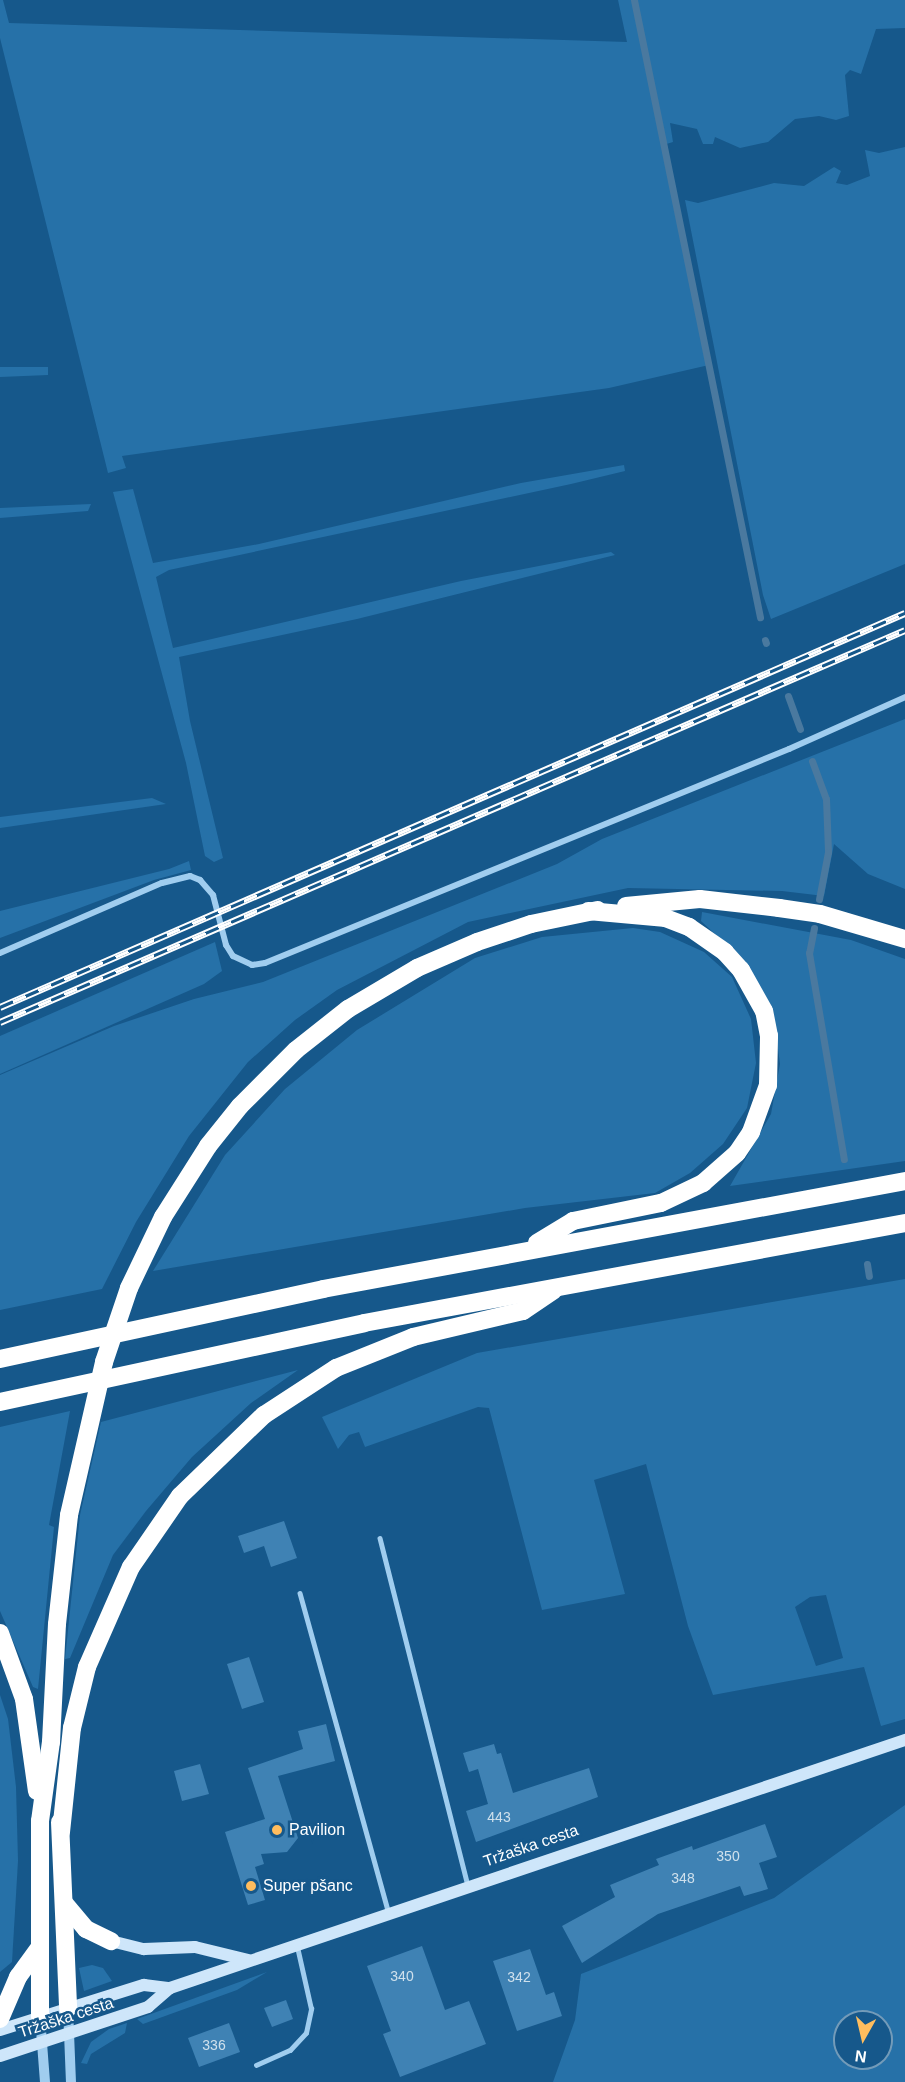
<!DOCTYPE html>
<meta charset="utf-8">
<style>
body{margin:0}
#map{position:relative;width:905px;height:2082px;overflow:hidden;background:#16588b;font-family:Helvetica,sans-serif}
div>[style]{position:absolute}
.green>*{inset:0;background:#2671a8}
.stream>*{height:7px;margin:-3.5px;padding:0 3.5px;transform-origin:3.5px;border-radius:3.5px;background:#4a799f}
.building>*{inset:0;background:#3f82b4}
.service>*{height:4.5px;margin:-2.25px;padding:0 2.25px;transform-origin:2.25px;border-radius:2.25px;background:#a0cdef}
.minor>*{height:6px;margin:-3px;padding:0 3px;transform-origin:3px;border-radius:3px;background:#a0cdef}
.tertiary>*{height:10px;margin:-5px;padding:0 5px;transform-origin:5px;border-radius:5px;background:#a0cdef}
.secondary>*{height:12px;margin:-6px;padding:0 6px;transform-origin:6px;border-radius:6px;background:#cee6fa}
.motorway>*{height:18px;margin:-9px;padding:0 9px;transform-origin:9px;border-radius:9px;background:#fff}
.rail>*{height:7px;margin-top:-3.5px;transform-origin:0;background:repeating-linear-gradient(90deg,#16588b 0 14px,#fff 0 28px);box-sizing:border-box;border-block:2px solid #fff}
.motorway-bridge>*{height:18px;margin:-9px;padding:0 9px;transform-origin:9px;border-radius:9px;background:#fff}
.dots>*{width:16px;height:16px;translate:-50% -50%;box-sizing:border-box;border:3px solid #16588b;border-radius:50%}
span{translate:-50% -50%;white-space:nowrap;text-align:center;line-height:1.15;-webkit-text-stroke:5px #16588b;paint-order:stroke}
.number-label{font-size:14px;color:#cfe0ec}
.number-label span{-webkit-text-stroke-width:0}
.poi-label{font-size:16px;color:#fff}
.left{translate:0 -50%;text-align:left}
.street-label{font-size:16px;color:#fff}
.north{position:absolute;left:833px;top:2010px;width:60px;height:60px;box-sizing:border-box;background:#16588b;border:2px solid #739bb9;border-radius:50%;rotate:188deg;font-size:16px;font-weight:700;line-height:24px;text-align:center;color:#fff}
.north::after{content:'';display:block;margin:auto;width:21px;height:27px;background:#ffbd5e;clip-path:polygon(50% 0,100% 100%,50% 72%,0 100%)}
</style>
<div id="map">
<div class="green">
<div style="clip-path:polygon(0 0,3px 0,9px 23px,627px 42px,618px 0,905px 0,905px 28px,876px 29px,861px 74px,850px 70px,845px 75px,849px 116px,836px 120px,819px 116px,795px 119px,768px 142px,740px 148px,715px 137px,713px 144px,703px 144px,697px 129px,670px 123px,673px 142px,663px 145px,709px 365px,609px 388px,122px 456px,126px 468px,108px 473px,0 38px)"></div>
<div style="clip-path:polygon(905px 147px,905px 564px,771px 619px,763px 595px,685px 200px,698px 203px,774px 183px,804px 186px,834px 167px,841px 171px,836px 183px,847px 185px,870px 176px,865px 150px,879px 153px)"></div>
<div style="clip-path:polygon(0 367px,48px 367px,48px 375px,0 377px)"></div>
<div style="clip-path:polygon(624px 465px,625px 471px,571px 484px,169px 570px,156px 577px,173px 648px,461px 581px,611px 552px,615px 555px,357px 619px,179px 657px,190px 721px,223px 858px,214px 862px,205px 856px,186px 763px,113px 492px,133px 489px,153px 563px,259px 544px,521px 483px)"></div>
<div style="clip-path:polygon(91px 504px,88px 511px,0 518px,0 508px)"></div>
<div style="clip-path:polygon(905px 719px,905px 889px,868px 874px,834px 844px,824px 896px,782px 891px,628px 888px,468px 922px,337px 990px,295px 1020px,248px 1062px,189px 1136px,136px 1222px,102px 1289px,0 1310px,0 1075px,114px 1026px,194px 999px,263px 982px,557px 864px,602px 839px)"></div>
<div style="clip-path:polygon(152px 798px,166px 804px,0 828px,0 817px)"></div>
<div style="clip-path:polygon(189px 861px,191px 870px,154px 880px,0 938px,0 911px,169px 869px)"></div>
<div style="clip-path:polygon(702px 912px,851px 940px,905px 959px,905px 1161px,730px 1186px,771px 1114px,780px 1064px,773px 1010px,747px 964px,701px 921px)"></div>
<div style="clip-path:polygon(633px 928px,660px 932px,704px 952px,732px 977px,751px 1019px,756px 1063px,747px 1108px,723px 1144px,690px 1173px,655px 1193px,525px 1208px,153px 1271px,225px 1155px,285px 1089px,357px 1030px,475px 958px,542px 937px)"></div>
<div style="clip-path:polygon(215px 942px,222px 971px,204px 984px,0 1074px,0 1036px)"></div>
<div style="clip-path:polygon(evenodd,905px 1279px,905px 1719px,881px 1726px,864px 1667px,713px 1695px,688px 1626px,646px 1464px,594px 1480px,625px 1594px,542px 1610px,489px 1408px,478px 1407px,365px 1447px,359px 1432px,349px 1435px,338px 1449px,322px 1417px,477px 1353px,905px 1279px,826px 1595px,843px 1658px,816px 1666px,795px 1607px,810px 1597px,826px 1595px)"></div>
<div style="clip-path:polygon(298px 1370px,251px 1403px,192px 1457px,146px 1511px,113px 1555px,70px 1658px,65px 1659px,80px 1515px,101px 1422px)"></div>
<div style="clip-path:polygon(70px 1411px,49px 1525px,54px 1527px,38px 1689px,33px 1687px,0 1611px,0 1427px)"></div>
<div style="clip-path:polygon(0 1695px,8px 1719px,16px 1787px,18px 1861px,12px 1962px,0 1972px)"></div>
<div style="clip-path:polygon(evenodd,905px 1805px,905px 2082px,553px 2082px,575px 2020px,581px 1974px,774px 1898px,905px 1805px,845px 2022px,881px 2022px,881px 2058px,845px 2058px,845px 2022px)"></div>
<div style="clip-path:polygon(92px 1965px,103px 1968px,112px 1981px,84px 1991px,79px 1968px)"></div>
<div style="clip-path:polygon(267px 1972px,237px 1990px,143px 2024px,137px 2019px)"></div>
<div style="clip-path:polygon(127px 2023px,125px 2033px,91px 2054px,87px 2064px,81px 2063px,91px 2042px,109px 2029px)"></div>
</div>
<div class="stream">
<div style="left:634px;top:0;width:630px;rotate:78.46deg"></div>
<div style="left:765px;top:640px;width:3px;rotate:72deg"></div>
<div style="left:788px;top:696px;width:35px;rotate:70deg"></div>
<div style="left:812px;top:761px;width:40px;rotate:69.8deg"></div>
<div style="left:826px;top:799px;width:53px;rotate:87.8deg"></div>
<div style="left:828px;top:852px;width:48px;rotate:100.8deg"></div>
<div style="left:814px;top:928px;width:25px;rotate:101deg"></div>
<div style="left:809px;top:953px;width:209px;rotate:80.4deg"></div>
<div style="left:867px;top:1264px;width:12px;rotate:81deg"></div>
</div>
<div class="building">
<div style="clip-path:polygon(284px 1521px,297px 1558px,271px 1567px,264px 1546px,244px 1553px,238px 1536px)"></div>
<div style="clip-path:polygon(249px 1657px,264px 1702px,242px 1709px,227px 1664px)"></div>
<div style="clip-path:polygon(326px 1724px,335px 1761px,278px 1776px,298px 1838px,287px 1852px,261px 1854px,264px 1864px,255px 1867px,265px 1900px,248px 1905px,225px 1832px,265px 1819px,248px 1768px,303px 1749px,298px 1731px)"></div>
<div style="clip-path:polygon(494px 1744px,497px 1754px,501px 1753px,513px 1793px,589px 1768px,598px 1797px,476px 1842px,466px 1811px,488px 1804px,478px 1769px,469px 1772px,463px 1753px)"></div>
<div style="clip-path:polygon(200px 1764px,209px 1794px,182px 1801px,174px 1771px)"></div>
<div style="clip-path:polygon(765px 1824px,777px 1857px,759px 1863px,768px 1889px,744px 1896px,740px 1886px,658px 1914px,582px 1963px,562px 1926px,615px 1897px,610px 1885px,659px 1865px,656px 1859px,692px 1846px,693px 1850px)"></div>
<div style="clip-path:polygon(422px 1946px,445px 2010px,469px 2001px,486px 2044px,400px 2077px,383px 2034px,391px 2031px,367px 1966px)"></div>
<div style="clip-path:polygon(530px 1949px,546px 1995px,554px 1992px,562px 2016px,517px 2031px,493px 1961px)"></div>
<div style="clip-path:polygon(286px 2000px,293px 2019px,272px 2027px,264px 2008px)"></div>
<div style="clip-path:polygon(229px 2023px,240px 2052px,199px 2067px,188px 2038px)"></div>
</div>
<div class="service">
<div style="left:380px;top:1538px;width:358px;rotate:75.8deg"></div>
<div style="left:300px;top:1593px;width:332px;rotate:74.5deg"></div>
<div style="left:256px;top:2065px;width:37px;rotate:-24deg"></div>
<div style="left:290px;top:2050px;width:23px;rotate:-47deg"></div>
<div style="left:306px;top:2033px;width:25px;rotate:-78deg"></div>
<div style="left:311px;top:2009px;width:64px;rotate:-102.7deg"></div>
</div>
<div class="minor">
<div style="left:0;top:953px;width:176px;rotate:-23.4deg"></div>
<div style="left:162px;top:883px;width:29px;rotate:-14deg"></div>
<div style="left:190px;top:876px;width:11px;rotate:22deg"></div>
<div style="left:200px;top:880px;width:20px;rotate:49deg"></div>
<div style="left:213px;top:895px;width:52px;rotate:75.4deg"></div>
<div style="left:226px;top:945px;width:13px;rotate:58deg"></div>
<div style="left:233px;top:956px;width:21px;rotate:25deg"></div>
<div style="left:252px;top:965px;width:13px;rotate:-9deg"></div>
<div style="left:265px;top:963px;width:566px;rotate:-22.21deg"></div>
<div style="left:789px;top:749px;width:127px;rotate:-24.1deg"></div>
</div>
<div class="tertiary">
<div style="left:68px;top:2008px;width:74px;rotate:87.7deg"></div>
<div style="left:40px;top:2017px;width:65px;rotate:85.6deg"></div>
</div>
<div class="secondary">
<div style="left:111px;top:1941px;width:34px;rotate:14deg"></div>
<div style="left:144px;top:1949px;width:51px;rotate:-2.2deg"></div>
<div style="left:195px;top:1947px;width:55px;rotate:13.8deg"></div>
<div style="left:0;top:2030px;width:151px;rotate:-17.4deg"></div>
<div style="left:144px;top:1985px;width:26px;rotate:7deg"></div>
<div style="left:0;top:2056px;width:156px;rotate:-18.3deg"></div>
<div style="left:148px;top:2007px;width:29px;rotate:-41deg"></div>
<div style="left:170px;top:1988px;width:776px;rotate:-18.65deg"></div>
</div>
<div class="motorway">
<div style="left:626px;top:906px;width:74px;rotate:-5.4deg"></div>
<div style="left:700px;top:899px;width:80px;rotate:6.5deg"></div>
<div style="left:779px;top:908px;width:41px;rotate:8.3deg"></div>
<div style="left:820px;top:914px;width:89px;rotate:16.4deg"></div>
<div style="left:348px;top:1009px;width:80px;rotate:-30.7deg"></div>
<div style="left:417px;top:968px;width:65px;rotate:-23.4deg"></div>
<div style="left:477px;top:942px;width:57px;rotate:-18.4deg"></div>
<div style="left:531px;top:924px;width:68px;rotate:-11.8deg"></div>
<div style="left:537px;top:1243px;width:42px;rotate:-31.4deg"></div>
<div style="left:573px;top:1221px;width:90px;rotate:-11.6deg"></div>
<div style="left:661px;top:1203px;width:47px;rotate:-25.5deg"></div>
<div style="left:703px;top:1183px;width:45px;rotate:-41.4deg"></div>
<div style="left:737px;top:1153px;width:25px;rotate:-56deg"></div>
<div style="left:751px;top:1132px;width:50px;rotate:-70.1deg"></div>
<div style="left:768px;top:1085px;width:49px;rotate:-88.8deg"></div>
<div style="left:769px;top:1036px;width:25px;rotate:-101deg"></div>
<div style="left:764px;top:1011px;width:47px;rotate:-119.3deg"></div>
<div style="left:741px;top:970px;width:24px;rotate:-132deg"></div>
<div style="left:725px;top:952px;width:44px;rotate:-145.2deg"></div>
<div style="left:689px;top:927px;width:25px;rotate:-159deg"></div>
<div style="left:666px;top:918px;width:78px;rotate:-174.9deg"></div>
<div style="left:0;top:1359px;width:330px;rotate:-12.2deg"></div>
<div style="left:323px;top:1289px;width:592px;rotate:-10.51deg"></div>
<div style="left:0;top:1402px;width:372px;rotate:-12.2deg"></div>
<div style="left:364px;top:1323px;width:550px;rotate:-10.47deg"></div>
<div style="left:0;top:1633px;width:70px;rotate:70deg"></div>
<div style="left:24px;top:1699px;width:93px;rotate:82deg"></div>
<div style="left:60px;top:1822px;width:186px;rotate:87.5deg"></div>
<div style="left:61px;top:1832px;width:105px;rotate:-84deg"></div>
<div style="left:72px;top:1728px;width:63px;rotate:-76.2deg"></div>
<div style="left:87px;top:1667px;width:109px;rotate:-66.3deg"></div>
<div style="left:131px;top:1567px;width:86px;rotate:-55.4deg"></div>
<div style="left:180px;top:1496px;width:117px;rotate:-44deg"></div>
<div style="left:264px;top:1415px;width:86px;rotate:-33.1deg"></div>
<div style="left:336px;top:1368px;width:83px;rotate:-21.9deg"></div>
<div style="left:413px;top:1337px;width:113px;rotate:-13.3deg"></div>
<div style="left:523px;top:1311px;width:37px;rotate:-34deg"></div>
<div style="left:65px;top:1904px;width:33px;rotate:50deg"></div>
<div style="left:86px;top:1929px;width:28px;rotate:26deg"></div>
<div style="left:40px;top:2017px;width:196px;rotate:-90deg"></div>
<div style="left:40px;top:1821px;width:80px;rotate:-82.1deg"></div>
<div style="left:51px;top:1742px;width:118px;rotate:-87.1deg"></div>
<div style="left:57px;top:1624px;width:110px;rotate:-83.7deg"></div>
<div style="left:0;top:2019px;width:46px;rotate:-66.8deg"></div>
<div style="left:18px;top:1977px;width:34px;rotate:-54deg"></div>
</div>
<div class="rail">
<div style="left:0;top:1007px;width:987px;rotate:-23.53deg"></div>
<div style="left:0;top:1022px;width:986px;rotate:-23.42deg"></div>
</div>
<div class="motorway-bridge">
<div style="left:69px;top:1515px;width:157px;rotate:-77.1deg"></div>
<div style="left:104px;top:1362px;width:78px;rotate:-71.3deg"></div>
<div style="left:129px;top:1288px;width:79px;rotate:-64.4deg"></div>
<div style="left:163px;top:1217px;width:84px;rotate:-57.6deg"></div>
<div style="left:208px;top:1146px;width:51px;rotate:-51.3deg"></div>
<div style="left:240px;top:1106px;width:79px;rotate:-45deg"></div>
<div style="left:296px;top:1050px;width:66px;rotate:-38.3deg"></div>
</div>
<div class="dots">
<div style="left:277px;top:1830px;background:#ffbd5e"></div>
<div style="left:251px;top:1886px;background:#ffbd5e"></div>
</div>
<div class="number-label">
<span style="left:499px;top:1817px">443</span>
<span style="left:728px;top:1856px">350</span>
<span style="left:683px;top:1878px">348</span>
<span style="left:402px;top:1976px">340</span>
<span style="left:519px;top:1977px">342</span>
<span style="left:214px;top:2045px">336</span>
</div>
<div class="poi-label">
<span class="left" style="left:289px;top:1830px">Pavilion</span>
<span class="left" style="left:263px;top:1886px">Super pšanc</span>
</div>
<div class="street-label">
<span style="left:531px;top:1846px;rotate:-19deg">Tržaška cesta</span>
<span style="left:66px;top:2018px;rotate:-18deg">Tržaška cesta</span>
</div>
<div class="north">N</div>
</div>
